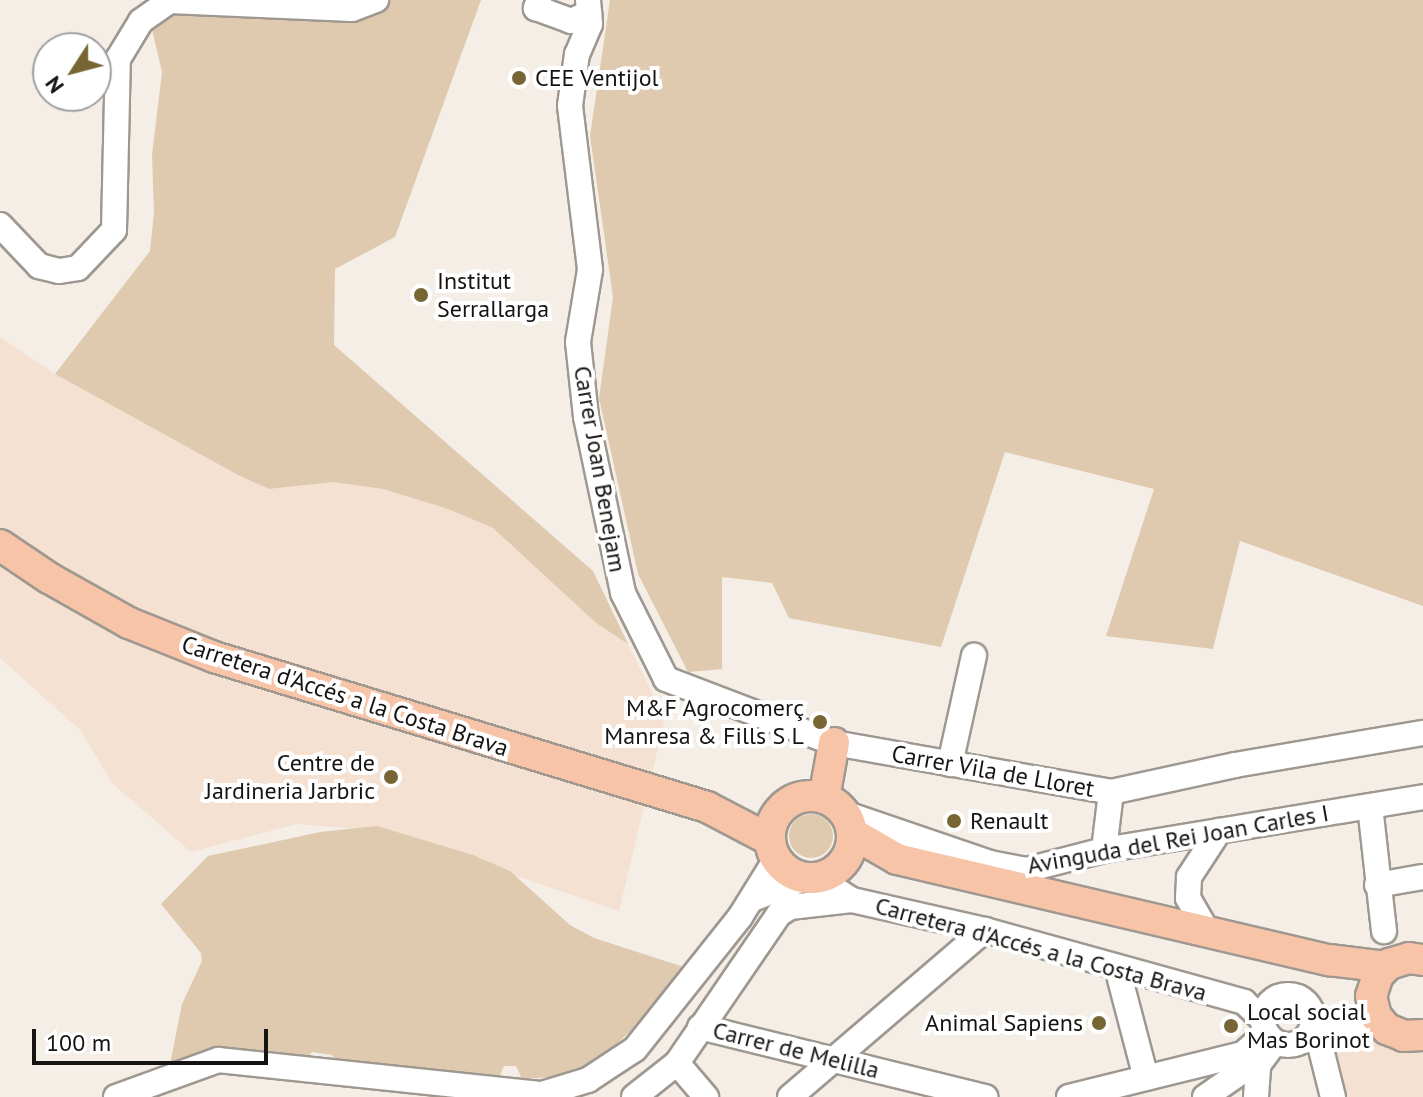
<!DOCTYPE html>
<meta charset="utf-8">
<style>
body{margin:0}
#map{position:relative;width:1423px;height:1097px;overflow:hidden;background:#f4eee6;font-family:"PT Sans",sans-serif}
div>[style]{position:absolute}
.industrial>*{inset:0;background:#f5e1d2}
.green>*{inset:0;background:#dfcaaf}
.round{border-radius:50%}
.roads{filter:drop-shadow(2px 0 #9e9891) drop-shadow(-2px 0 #9e9891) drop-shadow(0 2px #9e9891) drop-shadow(0 -2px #9e9891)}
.minor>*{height:24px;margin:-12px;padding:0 12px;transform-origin:12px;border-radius:12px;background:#fff}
.minor>.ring{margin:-12px;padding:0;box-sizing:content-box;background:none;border:24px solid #fff;border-radius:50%}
.major>*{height:30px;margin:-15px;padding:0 15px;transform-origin:15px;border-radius:15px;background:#f8c4a8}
.major>.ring{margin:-15px;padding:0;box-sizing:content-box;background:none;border:30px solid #f8c4a8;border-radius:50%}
.dots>*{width:22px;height:22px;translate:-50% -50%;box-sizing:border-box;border:4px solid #fff;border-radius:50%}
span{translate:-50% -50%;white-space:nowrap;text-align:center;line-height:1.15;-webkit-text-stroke:8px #fff;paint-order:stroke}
.poi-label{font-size:24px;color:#161412}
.left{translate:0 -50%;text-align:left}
.right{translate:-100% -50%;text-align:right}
.street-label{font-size:24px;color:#161412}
.north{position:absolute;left:32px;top:32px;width:80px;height:80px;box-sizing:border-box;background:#fff;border:2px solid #a2a1a0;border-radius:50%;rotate:234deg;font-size:22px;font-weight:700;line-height:32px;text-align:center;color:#161412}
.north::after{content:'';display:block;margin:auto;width:28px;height:36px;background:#776634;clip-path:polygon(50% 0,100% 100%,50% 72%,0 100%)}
.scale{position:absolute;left:32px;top:1029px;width:236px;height:36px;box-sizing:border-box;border:4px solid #161412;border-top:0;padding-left:10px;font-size:24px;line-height:28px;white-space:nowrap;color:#161412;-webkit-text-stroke:6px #fff;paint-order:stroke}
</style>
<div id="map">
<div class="industrial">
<div style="clip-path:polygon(0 337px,55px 374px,238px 475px,269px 489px,333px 482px,383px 489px,448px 509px,493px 528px,596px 623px,628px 644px,665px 719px,619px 911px,384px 831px,297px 824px,191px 852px,112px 783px,81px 731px,0 658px)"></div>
<div style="clip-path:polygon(1369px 1036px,1398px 1044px,1423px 1042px,1423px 1097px,1341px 1097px,1327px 1049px)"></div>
</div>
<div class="green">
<div style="clip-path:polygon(145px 0,481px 0,395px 237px,335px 269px,334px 345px,593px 571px,628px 644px,596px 623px,493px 528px,448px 509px,383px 489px,333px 482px,269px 489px,238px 475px,55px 374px,150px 251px,154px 212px,152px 155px,162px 72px)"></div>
<div style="clip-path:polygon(610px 0,1423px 0,1423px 606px,1240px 541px,1213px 649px,1106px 636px,1154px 489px,1005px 452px,941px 647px,789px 618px,772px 583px,722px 577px,722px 669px,688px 672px,638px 574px,599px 398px,613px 297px,590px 136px)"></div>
<div class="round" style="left:789px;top:814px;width:44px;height:44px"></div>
<div style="clip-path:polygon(377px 826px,473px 855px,510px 871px,570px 925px,594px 938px,684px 967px,644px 1018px,604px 1056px,581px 1069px,553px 1077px,522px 1079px,516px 1066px,504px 1066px,499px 1077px,335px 1063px,332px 1055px,312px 1052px,306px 1059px,211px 1052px,170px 1064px,182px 1004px,202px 961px,201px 953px,161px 904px,208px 856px,320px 832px)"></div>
</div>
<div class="roads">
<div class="minor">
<div style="left:539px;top:0;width:9px;rotate:111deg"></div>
<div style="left:536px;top:8px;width:37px;rotate:20deg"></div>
<div style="left:571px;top:21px;width:20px;rotate:-24deg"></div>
<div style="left:588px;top:0;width:24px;rotate:85deg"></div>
<div style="left:590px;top:24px;width:33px;rotate:113deg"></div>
<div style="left:577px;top:54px;width:52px;rotate:97.7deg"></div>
<div style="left:570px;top:106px;width:165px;rotate:83deg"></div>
<div style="left:590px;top:270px;width:73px;rotate:99.5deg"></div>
<div style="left:578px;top:342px;width:75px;rotate:83.9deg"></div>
<div style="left:586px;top:417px;width:180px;rotate:78.1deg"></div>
<div style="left:623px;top:593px;width:96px;rotate:63.4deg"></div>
<div style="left:666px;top:679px;width:180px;rotate:20.9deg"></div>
<div style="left:834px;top:743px;width:281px;rotate:10deg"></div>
<div style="left:1111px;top:792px;width:127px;rotate:-12.3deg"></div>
<div style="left:1235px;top:765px;width:191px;rotate:-9.7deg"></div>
<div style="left:0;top:225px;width:57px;rotate:46.4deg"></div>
<div style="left:39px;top:266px;width:21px;rotate:14deg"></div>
<div style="left:59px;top:271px;width:19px;rotate:-9deg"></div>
<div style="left:78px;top:268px;width:52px;rotate:-46.5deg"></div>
<div style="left:114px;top:230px;width:171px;rotate:-88.7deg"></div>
<div style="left:118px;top:59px;width:44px;rotate:-58.8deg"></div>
<div style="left:141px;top:21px;width:35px;rotate:-35deg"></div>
<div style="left:170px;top:1px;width:182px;rotate:2.5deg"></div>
<div style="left:352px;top:9px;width:26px;rotate:-21deg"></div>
<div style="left:950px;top:764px;width:111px;rotate:-77.5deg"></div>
<div style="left:1370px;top:806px;width:126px;rotate:83.6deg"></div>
<div style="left:844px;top:813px;width:154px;rotate:18.9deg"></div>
<div style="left:990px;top:863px;width:37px;rotate:11deg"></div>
<div style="left:1026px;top:870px;width:81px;rotate:-14.4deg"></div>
<div style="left:1104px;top:850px;width:323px;rotate:-9.4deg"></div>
<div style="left:1104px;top:850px;width:58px;rotate:-83.1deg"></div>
<div style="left:818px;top:878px;width:40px;rotate:32.9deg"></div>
<div style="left:852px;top:900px;width:136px;rotate:12.7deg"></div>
<div style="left:985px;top:930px;width:269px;rotate:15.5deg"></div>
<div style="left:1244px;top:1002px;width:25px;rotate:43deg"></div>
<div style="left:1377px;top:885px;width:47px;rotate:-9.9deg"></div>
<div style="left:755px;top:898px;width:55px;rotate:-21.4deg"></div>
<div style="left:1207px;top:931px;width:38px;rotate:-120deg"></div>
<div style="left:1188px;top:898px;width:21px;rotate:-87deg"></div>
<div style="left:1189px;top:877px;width:55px;rotate:-56.9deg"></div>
<div style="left:1120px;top:979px;width:102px;rotate:75.3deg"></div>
<div class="ring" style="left:1263px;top:995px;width:26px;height:26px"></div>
<div style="left:700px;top:1027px;width:294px;rotate:13.8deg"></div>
<div style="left:1318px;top:1037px;width:62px;rotate:76deg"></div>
<div style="left:1303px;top:1041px;width:79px;rotate:-13.9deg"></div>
<div style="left:677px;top:1063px;width:45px;rotate:49.5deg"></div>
<div style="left:116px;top:1097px;width:109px;rotate:-19.9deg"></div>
<div style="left:218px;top:1060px;width:326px;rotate:6deg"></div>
<div style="left:542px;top:1094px;width:48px;rotate:-16.9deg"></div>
<div style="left:588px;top:1080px;width:56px;rotate:-33.4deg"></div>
<div style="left:635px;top:1049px;width:169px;rotate:-51.5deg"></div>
<div style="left:740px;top:917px;width:68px;rotate:-58.2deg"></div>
<div style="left:634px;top:1097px;width:55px;rotate:-38.3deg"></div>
<div style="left:677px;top:1063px;width:181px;rotate:-55.6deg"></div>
<div style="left:779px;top:914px;width:13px;rotate:-32deg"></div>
<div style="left:790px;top:907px;width:62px;rotate:-6.4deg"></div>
<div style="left:790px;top:1097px;width:257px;rotate:-40.6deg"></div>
<div style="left:1069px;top:1097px;width:179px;rotate:-13.9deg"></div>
<div style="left:1243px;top:1054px;width:31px;rotate:-42deg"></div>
<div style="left:1205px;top:1097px;width:44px;rotate:-34.8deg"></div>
<div style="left:1241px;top:1072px;width:31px;rotate:-59deg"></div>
<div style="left:1256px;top:1097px;width:32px;rotate:-86deg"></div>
<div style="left:1258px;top:1065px;width:21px;rotate:-53deg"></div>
</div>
<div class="major">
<div style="left:0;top:545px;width:59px;rotate:34deg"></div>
<div style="left:49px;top:578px;width:92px;rotate:29.4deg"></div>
<div style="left:129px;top:623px;width:92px;rotate:21.8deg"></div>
<div style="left:214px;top:657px;width:515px;rotate:16.92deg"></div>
<div style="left:707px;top:807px;width:71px;rotate:27.6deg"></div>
<div class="ring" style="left:770px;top:796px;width:52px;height:52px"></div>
<div style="left:824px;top:798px;width:56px;rotate:-79.7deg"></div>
<div style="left:852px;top:833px;width:52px;rotate:30deg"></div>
<div style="left:897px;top:859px;width:444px;rotate:13.2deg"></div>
<div style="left:1329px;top:960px;width:57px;rotate:7deg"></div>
<div style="left:1423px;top:960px;width:14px;rotate:-172deg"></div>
<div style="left:1409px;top:958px;width:21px;rotate:163deg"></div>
<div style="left:1389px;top:964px;width:16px;rotate:135deg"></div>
<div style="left:1378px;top:975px;width:22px;rotate:108deg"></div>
<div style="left:1371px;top:996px;width:21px;rotate:76deg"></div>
<div style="left:1376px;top:1016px;width:17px;rotate:50deg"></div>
<div style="left:1387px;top:1029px;width:18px;rotate:22deg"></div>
<div style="left:1404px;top:1036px;width:19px;rotate:-3deg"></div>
</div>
</div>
<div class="dots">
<div style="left:519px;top:78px;background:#776634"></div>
<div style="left:421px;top:295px;background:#776634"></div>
<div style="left:820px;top:722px;background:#776634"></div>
<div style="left:391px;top:777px;background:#776634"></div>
<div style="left:954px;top:821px;background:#776634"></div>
<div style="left:1099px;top:1023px;background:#776634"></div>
<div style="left:1231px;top:1026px;background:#776634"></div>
</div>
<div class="poi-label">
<span class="left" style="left:535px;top:78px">CEE Ventijol</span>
<span class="left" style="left:437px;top:295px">Institut<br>Serrallarga</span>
<span class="right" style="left:804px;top:722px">M&amp;F Agrocomerç<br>Manresa &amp; Fills S L</span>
<span class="right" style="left:375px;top:777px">Centre de<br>Jardineria Jarbric</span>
<span class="left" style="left:970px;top:821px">Renault</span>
<span class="left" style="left:1247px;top:1026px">Local social<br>Mas Borinot</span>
<span class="right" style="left:1083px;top:1023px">Animal Sapiens</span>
</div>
<div class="street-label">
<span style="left:600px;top:469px;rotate:80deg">Carrer Joan Benejam</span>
<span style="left:345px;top:696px;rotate:18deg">Carretera d'Accés a la Costa Brava</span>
<span style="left:993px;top:771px;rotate:10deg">Carrer Vila de Lloret</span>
<span style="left:1178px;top:839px;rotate:-10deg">Avinguda del Rei Joan Carles I</span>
<span style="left:1041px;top:949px;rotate:15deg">Carretera d'Accés a la Costa Brava</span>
<span style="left:796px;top:1050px;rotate:14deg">Carrer de Melilla</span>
</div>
<div class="north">N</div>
<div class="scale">100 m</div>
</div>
